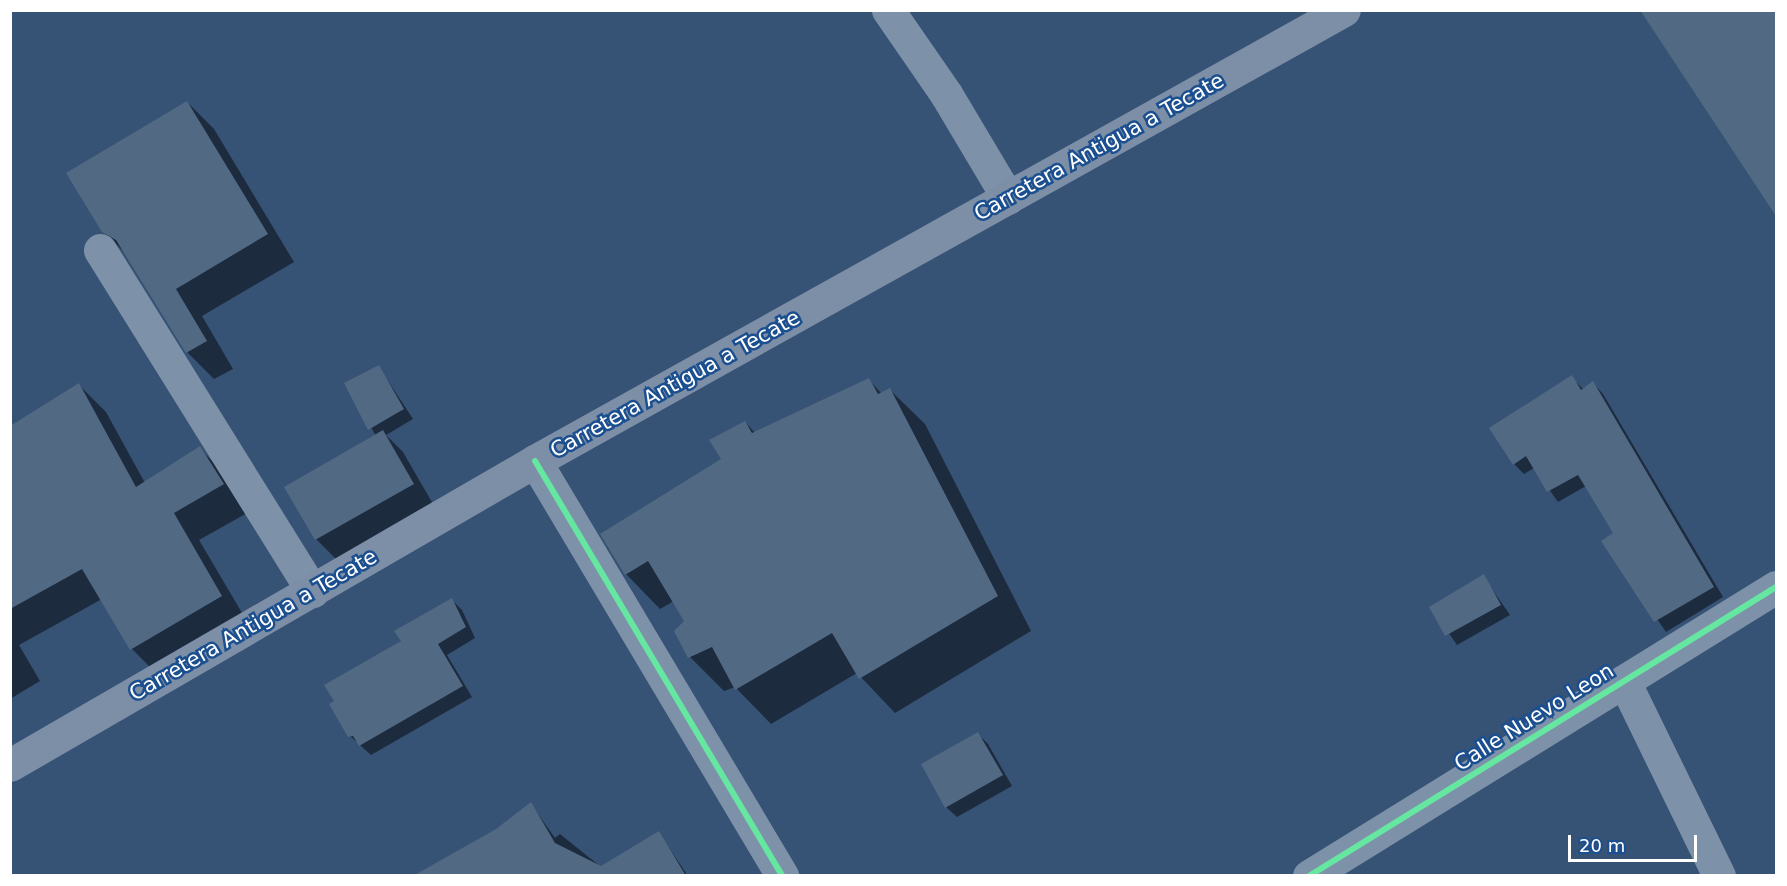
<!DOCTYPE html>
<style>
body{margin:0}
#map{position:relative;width:1787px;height:886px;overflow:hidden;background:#365274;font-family:"DejaVu Sans",sans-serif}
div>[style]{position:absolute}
.shadow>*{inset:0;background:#0007}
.building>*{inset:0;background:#526984}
.minor>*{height:33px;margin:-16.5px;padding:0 16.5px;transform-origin:16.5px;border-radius:16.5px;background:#7d92a8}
.major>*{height:33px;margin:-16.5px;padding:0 16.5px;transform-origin:16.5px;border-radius:16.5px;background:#7d8ea7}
.cycleway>*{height:6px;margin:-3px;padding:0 3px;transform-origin:3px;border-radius:3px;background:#66e7a1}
span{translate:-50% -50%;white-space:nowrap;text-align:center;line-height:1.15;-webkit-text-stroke:5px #1b4f8f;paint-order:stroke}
.street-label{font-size:21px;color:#fff}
.frame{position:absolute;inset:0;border:12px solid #fff;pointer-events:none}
.scale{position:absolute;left:1568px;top:835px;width:129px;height:27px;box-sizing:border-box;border:3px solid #fff;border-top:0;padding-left:8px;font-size:18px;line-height:21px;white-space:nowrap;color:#fff;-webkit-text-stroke:4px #1b4f8f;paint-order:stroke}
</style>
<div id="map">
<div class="shadow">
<div style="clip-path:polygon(1642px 10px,1776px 10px,1776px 214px)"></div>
<div style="clip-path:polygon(187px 102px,214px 129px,294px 262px,202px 316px,233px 369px,214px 379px,187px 352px,126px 254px,103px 231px)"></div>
<div style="clip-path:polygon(379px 367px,413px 419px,386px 435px,403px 452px,433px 504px,337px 560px,316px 539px,286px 488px,376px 436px,346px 384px)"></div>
<div style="clip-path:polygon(1571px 377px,1584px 390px,1593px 383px,1603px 394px,1723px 597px,1666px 632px,1603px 541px,1615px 534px,1586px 486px,1558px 502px,1534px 468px,1524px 474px,1514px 464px)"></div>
<div style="clip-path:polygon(869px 380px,882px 394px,890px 390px,925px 424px,1031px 631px,895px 713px,857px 673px,771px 724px,735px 687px,724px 691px,690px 657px,686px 622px,674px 601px,660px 609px,626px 574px,723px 460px,745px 422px,755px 433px)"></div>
<div style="clip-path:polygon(79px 385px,106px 412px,145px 483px,199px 448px,226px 475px,249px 512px,199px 540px,248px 623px,159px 676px,132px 649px,102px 599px,19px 645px,40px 681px,10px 699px,10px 427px)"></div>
<div style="clip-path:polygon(1483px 576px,1510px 615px,1457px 645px,1431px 607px)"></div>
<div style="clip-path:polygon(452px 600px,462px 610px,475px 638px,447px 655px,472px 697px,371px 755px,350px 736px,403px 642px)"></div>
<div style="clip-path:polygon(978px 734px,988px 744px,1012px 786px,957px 817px,946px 807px)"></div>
<div style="clip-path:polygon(531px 804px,555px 838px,560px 834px,601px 867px,659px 833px,688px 876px,432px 876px)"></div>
</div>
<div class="building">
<div style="clip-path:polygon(1640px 10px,1776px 10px,1776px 216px)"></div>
<div style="clip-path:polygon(187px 101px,268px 234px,176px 289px,207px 341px,186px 353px,116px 240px,102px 232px,66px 173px)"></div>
<div style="clip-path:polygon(379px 365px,404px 409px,368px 430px,344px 383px)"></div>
<div style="clip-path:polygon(1572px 375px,1581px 390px,1593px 381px,1714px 587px,1654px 622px,1601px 541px,1613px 533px,1578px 475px,1547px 492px,1526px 456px,1513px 465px,1489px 428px)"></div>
<div style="clip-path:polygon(869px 378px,878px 394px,890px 388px,998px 596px,859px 679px,832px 633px,735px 690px,712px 647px,688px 658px,674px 631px,684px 621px,648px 561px,625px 575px,600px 534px,721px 459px,709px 440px,745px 421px,752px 433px)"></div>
<div style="clip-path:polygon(79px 383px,136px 487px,200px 446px,224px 484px,174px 513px,222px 596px,130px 650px,82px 569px,10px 609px,10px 426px)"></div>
<div style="clip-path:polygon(383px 430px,414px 484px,315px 540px,284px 487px)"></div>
<div style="clip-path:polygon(1484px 574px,1501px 605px,1445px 636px,1429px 607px)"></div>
<div style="clip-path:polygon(452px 598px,466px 627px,438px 644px,463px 686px,359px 746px,353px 736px,348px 737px,329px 704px,334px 701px,324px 685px,401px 641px,394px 631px)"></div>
<div style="clip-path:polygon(978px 732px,1003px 775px,945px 808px,921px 764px)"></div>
<div style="clip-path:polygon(531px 802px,555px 843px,601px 866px,659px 831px,686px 876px,413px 876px,496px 829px)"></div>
</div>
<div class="minor">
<div style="left:888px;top:10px;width:102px;rotate:55.4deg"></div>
<div style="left:946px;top:94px;width:121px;rotate:59.2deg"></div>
<div style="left:100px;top:250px;width:402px;rotate:58.1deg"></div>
<div style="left:535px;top:461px;width:483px;rotate:59.2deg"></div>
<div style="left:1624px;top:681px;width:217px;rotate:64deg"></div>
<div style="left:1309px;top:876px;width:549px;rotate:-31.75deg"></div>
</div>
<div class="major">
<div style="left:10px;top:765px;width:607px;rotate:-30.07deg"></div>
<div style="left:535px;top:461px;width:926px;rotate:-29.14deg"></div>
</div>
<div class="cycleway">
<div style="left:535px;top:461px;width:483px;rotate:59.2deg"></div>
<div style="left:1309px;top:876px;width:549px;rotate:-31.75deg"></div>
</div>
<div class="street-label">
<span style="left:1099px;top:147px;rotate:-29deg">Carretera Antigua a Tecate</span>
<span style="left:675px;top:384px;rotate:-29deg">Carretera Antigua a Tecate</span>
<span style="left:253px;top:625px;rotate:-30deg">Carretera Antigua a Tecate</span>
<span style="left:1534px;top:717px;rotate:-32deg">Calle Nuevo Leon</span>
</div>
<div class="frame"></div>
<div class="scale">20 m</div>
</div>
